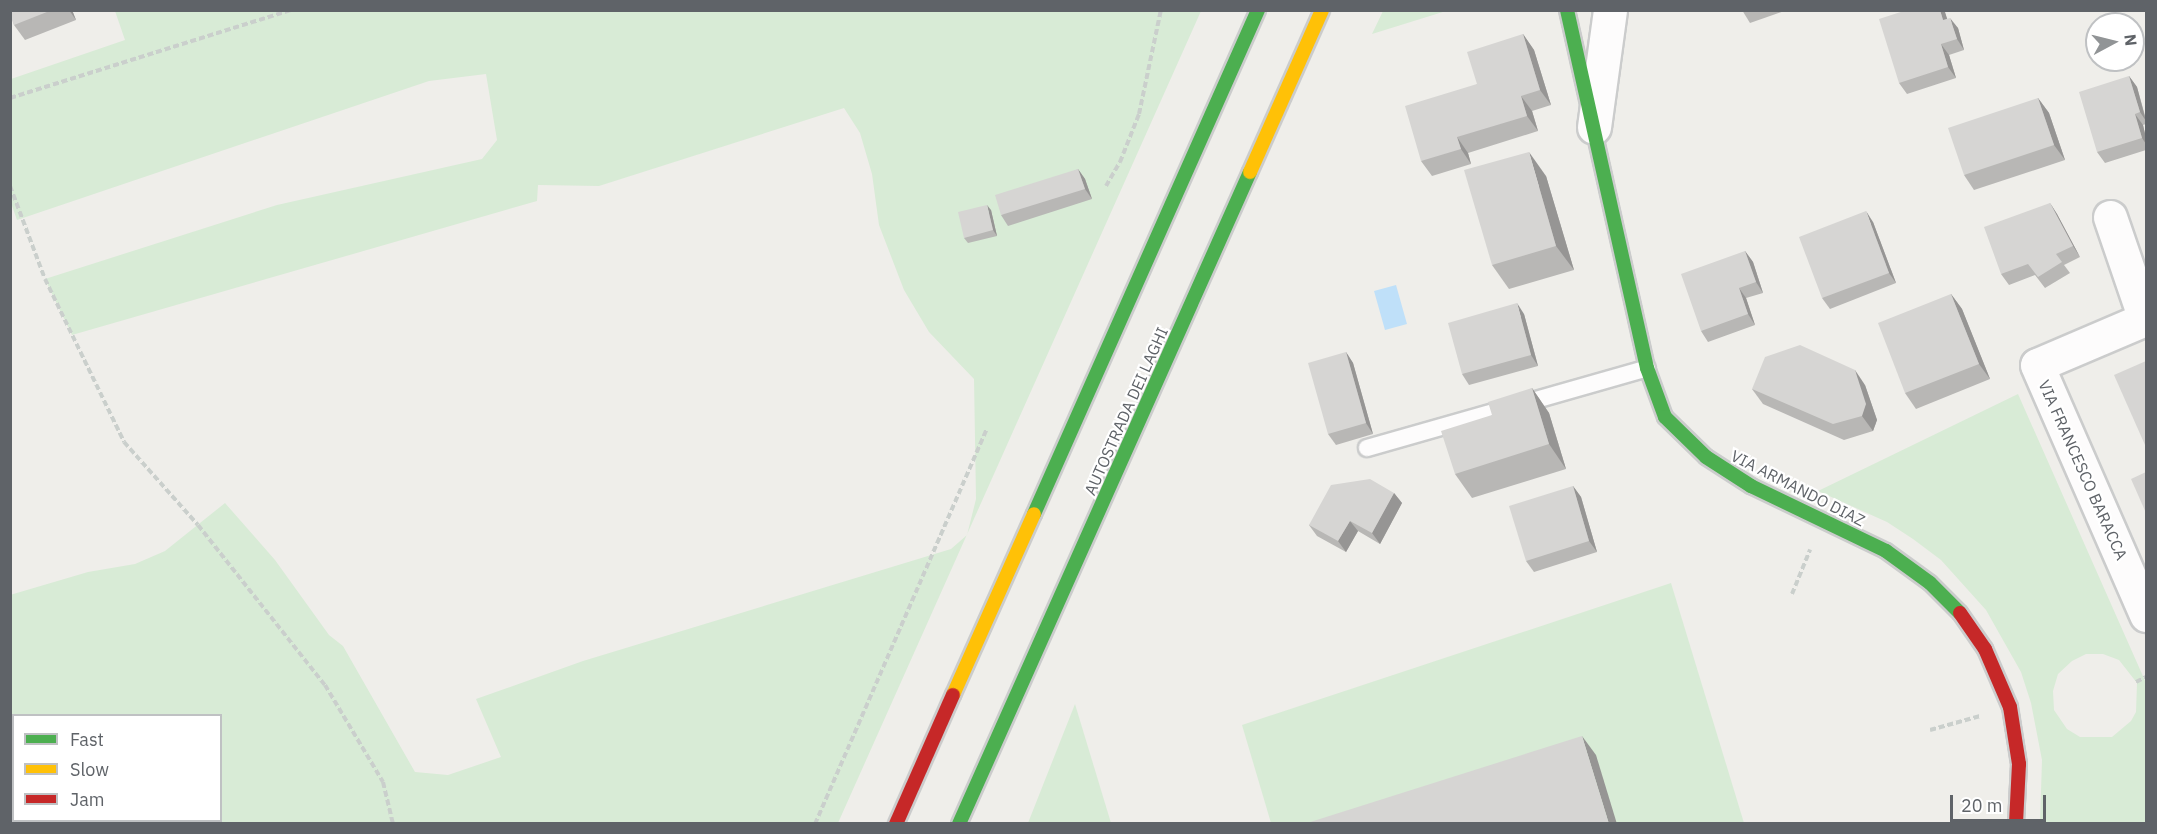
<!DOCTYPE html>
<style>
body{margin:0}
#map{position:relative;width:2157px;height:834px;overflow:hidden;background:#efeeea;font-family:"IBM Plex Sans",sans-serif}
div>[style]{position:absolute}
.green>*{inset:0;background:#d8ebd6}
.water>*{inset:0;background:#bfe0f9}
.path>*{height:4px;margin-top:-2px;transform-origin:0;background:repeating-linear-gradient(90deg,#cacfcc 0 6px,transparent 0 9px)}
.roads{filter:drop-shadow(2px 0 #cbcccc) drop-shadow(-2px 0 #cbcccc) drop-shadow(0 2px #cbcccc) drop-shadow(0 -2px #cbcccc)}
.lane>*{height:16px;margin:-8px;padding:0 8px;transform-origin:8px;border-radius:8px;background:#fdfcfc}
.street>*{height:33px;margin:-16.5px;padding:0 16.5px;transform-origin:16.5px;border-radius:16.5px;background:#fdfcfc}
.fast>*{height:14px;margin:-7px;padding:0 7px;transform-origin:7px;border-radius:7px;background:#4caf50}
.slow>*{height:14px;margin:-7px;padding:0 7px;transform-origin:7px;border-radius:7px;background:#ffc107}
.jam>*{height:14px;margin:-7px;padding:0 7px;transform-origin:7px;border-radius:7px;background:#c62828}
.wall>*{inset:0;background:#b8b7b5}
.shaded-wall>*{inset:0;background:#969594}
.building>*{inset:0;background:#d6d5d3}
span{translate:-50% -50%;white-space:nowrap;text-align:center;line-height:1.15;-webkit-text-stroke:4.5px #fff;paint-order:stroke}
.street-label{font-size:16px;color:#5f6368}
.frame{position:absolute;inset:0;border:12px solid #5f6368;pointer-events:none}
.legend{position:absolute;left:12px;top:714px;width:210px;height:108px;box-sizing:border-box;background:#fff;border:2px solid #bfc1c3;margin:0;padding:8px 10px;list-style:none;font-size:18px;color:#5f6368}
.legend li{display:flex;align-items:center;gap:12px;height:30px}
.legend b{width:30px;border:2px solid #bfc1c3}
.north{position:absolute;left:2085px;top:12px;width:60px;height:60px;box-sizing:border-box;background:#fff;border:2px solid #bfc1c3;border-radius:50%;rotate:83deg;font-size:16px;font-weight:700;line-height:24px;text-align:center;color:#5f6368}
.north::after{content:'';display:block;margin:auto;width:21px;height:27px;background:#919496;clip-path:polygon(50% 0,100% 100%,50% 72%,0 100%)}
.scale{position:absolute;left:1950px;top:795px;width:96px;height:27px;box-sizing:border-box;border:3px solid #5f6368;border-top:0;padding-left:8px;font-size:18px;line-height:21px;white-space:nowrap;color:#5f6368;-webkit-text-stroke:4px #fff;paint-order:stroke}
</style>
<div id="map">
<div class="green">
<div style="clip-path:polygon(evenodd,115px 11px,1201px 11px,838px 823px,11px 823px,10px 595px,88px 572px,135px 564px,165px 551px,225px 503px,275px 560px,329px 635px,343px 646px,415px 772px,448px 775px,501px 757px,476px 699px,583px 661px,951px 549px,967px 535px,976px 499px,974px 379px,929px 332px,904px 290px,879px 225px,872px 174px,860px 133px,844px 108px,599px 186px,538px 185px,537px 201px,72px 335px,45px 279px,277px 205px,482px 159px,497px 140px,486px 74px,429px 81px,17px 220px,11px 203px,11px 79px,125px 40px,115px 11px,14px 716px,220px 716px,220px 820px,14px 820px,14px 716px)"></div>
<div style="clip-path:polygon(1383px 11px,1383px 10px,1446px 11px,1372px 34px)"></div>
<div style="clip-path:polygon(evenodd,2018px 394px,2146px 683px,2146px 823px,2040px 823px,2042px 760px,2031px 703px,2021px 672px,1986px 610px,1941px 560px,1913px 539px,1887px 522px,1818px 491px,2018px 394px,2086px 654px,2103px 654px,2119px 660px,2137px 683px,2136px 712px,2131px 721px,2112px 737px,2080px 737px,2067px 729px,2054px 710px,2053px 691px,2058px 674px,2072px 661px,2086px 654px)"></div>
<div style="clip-path:polygon(1671px 583px,1744px 823px,1271px 823px,1242px 725px)"></div>
<div style="clip-path:polygon(1075px 704px,1111px 823px,1028px 823px)"></div>
</div>
<div class="water">
<div style="clip-path:polygon(1396px 285px,1407px 324px,1385px 330px,1374px 291px)"></div>
</div>
<div class="path">
<div style="left:10px;top:98px;width:294px;rotate:-17.4deg"></div>
<div style="left:10px;top:186px;width:99px;rotate:69.4deg"></div>
<div style="left:45px;top:279px;width:181px;rotate:64.1deg"></div>
<div style="left:124px;top:442px;width:111px;rotate:48.3deg"></div>
<div style="left:198px;top:525px;width:204px;rotate:51.6deg"></div>
<div style="left:325px;top:685px;width:113px;rotate:59.1deg"></div>
<div style="left:383px;top:782px;width:43px;rotate:76.6deg"></div>
<div style="left:1106px;top:186px;width:28px;rotate:-60deg"></div>
<div style="left:1120px;top:162px;width:52px;rotate:-68.4deg"></div>
<div style="left:1139px;top:114px;width:106px;rotate:-78.1deg"></div>
<div style="left:1792px;top:594px;width:48px;rotate:-67.8deg"></div>
<div style="left:2136px;top:682px;width:11px;rotate:-27deg"></div>
<div style="left:1930px;top:730px;width:52px;rotate:-15.6deg"></div>
<div style="left:815px;top:824px;width:431px;rotate:-66.5deg"></div>
</div>
<div class="roads">
<div class="lane">
<div style="left:1367px;top:448px;width:291px;rotate:-15.9deg"></div>
</div>
<div class="street">
<div style="left:1594px;top:127px;width:118px;rotate:-82.2deg"></div>
<div style="left:2110px;top:217px;width:108px;rotate:71.1deg"></div>
<div style="left:2145px;top:319px;width:117px;rotate:156.9deg"></div>
<div style="left:2037px;top:365px;width:273px;rotate:66.4deg"></div>
</div>
<div class="fast">
<div style="left:1567px;top:10px;width:367px;rotate:77.4deg"></div>
<div style="left:1647px;top:368px;width:52px;rotate:69.8deg"></div>
<div style="left:1665px;top:417px;width:57px;rotate:44.3deg"></div>
<div style="left:1706px;top:457px;width:54px;rotate:32.8deg"></div>
<div style="left:1751px;top:486px;width:150px;rotate:25.7deg"></div>
<div style="left:1886px;top:551px;width:54px;rotate:36deg"></div>
<div style="left:1930px;top:583px;width:42px;rotate:45deg"></div>
<div style="left:1034px;top:514px;width:552px;rotate:-66.04deg"></div>
<div style="left:959px;top:824px;width:714px;rotate:-65.95deg"></div>
</div>
<div class="slow">
<div style="left:1250px;top:172px;width:177px;rotate:-66deg"></div>
<div style="left:953px;top:695px;width:198px;rotate:-65.9deg"></div>
</div>
<div class="jam">
<div style="left:1960px;top:613px;width:44px;rotate:55.2deg"></div>
<div style="left:1985px;top:649px;width:63px;rotate:66.7deg"></div>
<div style="left:2010px;top:707px;width:58px;rotate:81deg"></div>
<div style="left:2019px;top:764px;width:60px;rotate:92.9deg"></div>
<div style="left:896px;top:824px;width:141px;rotate:-66.2deg"></div>
</div>
</div>
<div class="wall">
<div style="clip-path:polygon(10px 10px,72px 10px,76px 20px,25px 40px,14px 25px)"></div>
<div style="clip-path:polygon(1742px 10px,1787px 10px,1750px 23px)"></div>
<div style="clip-path:polygon(1907px 10px,1944px 10px,1947px 19px,1958px 28px,1964px 50px,1949px 55px,1956px 78px,1907px 94px,1899px 83px)"></div>
<div style="clip-path:polygon(1523px 34px,1534px 50px,1551px 105px,1532px 111px,1538px 131px,1468px 153px,1471px 164px,1432px 176px,1421px 161px,1477px 84px)"></div>
<div style="clip-path:polygon(2129px 76px,2137px 87px,2146px 119px,2146px 124px,2143px 125px,2146px 138px,2146px 150px,2105px 163px,2097px 152px)"></div>
<div style="clip-path:polygon(2038px 98px,2049px 113px,2065px 160px,1974px 190px,1964px 175px)"></div>
<div style="clip-path:polygon(1078px 169px,1085px 179px,1092px 199px,1008px 226px,1001px 215px)"></div>
<div style="clip-path:polygon(1546px 176px,1574px 270px,1509px 289px,1492px 265px)"></div>
<div style="clip-path:polygon(2050px 203px,2057px 214px,2080px 257px,2064px 265px,2070px 273px,2045px 288px,2035px 275px,2009px 285px,2001px 274px)"></div>
<div style="clip-path:polygon(991px 210px,997px 236px,968px 243px,964px 238px)"></div>
<div style="clip-path:polygon(1873px 222px,1896px 283px,1830px 309px,1822px 298px)"></div>
<div style="clip-path:polygon(1745px 251px,1753px 262px,1763px 293px,1746px 298px,1755px 325px,1708px 342px,1701px 331px)"></div>
<div style="clip-path:polygon(1951px 294px,1962px 309px,1990px 379px,1916px 409px,1905px 393px)"></div>
<div style="clip-path:polygon(1524px 314px,1538px 366px,1469px 385px,1462px 374px)"></div>
<div style="clip-path:polygon(1346px 352px,1353px 363px,1373px 434px,1336px 445px,1328px 434px)"></div>
<div style="clip-path:polygon(1865px 385px,1877px 420px,1873px 431px,1844px 440px,1763px 404px,1752px 389px)"></div>
<div style="clip-path:polygon(1532px 388px,1549px 413px,1566px 469px,1472px 498px,1455px 474px,1492px 415px)"></div>
<div style="clip-path:polygon(1573px 486px,1581px 497px,1597px 552px,1534px 572px,1526px 561px)"></div>
<div style="clip-path:polygon(1394px 493px,1402px 503px,1380px 544px,1358px 531px,1346px 552px,1317px 536px,1309px 525px)"></div>
</div>
<div class="shaded-wall">
<div style="clip-path:polygon(69px 10px,72px 10px,76px 20px)"></div>
<div style="clip-path:polygon(1940px 10px,1944px 10px,1945px 12px,1951px 31px,1943px 20px)"></div>
<div style="clip-path:polygon(1950px 18px,1958px 28px,1964px 50px,1957px 39px)"></div>
<div style="clip-path:polygon(1523px 34px,1534px 50px,1551px 105px,1540px 90px)"></div>
<div style="clip-path:polygon(1941px 44px,1949px 55px,1956px 78px,1948px 67px)"></div>
<div style="clip-path:polygon(2129px 76px,2137px 87px,2146px 121px,2140px 112px)"></div>
<div style="clip-path:polygon(1521px 96px,1532px 111px,1538px 131px,1527px 116px)"></div>
<div style="clip-path:polygon(2038px 98px,2049px 113px,2065px 160px,2054px 145px)"></div>
<div style="clip-path:polygon(2135px 114px,2143px 125px,2146px 138px,2146px 144px,2142px 138px)"></div>
<div style="clip-path:polygon(1457px 137px,1468px 153px,1471px 164px,1461px 149px)"></div>
<div style="clip-path:polygon(1529px 152px,1546px 176px,1574px 270px,1556px 246px)"></div>
<div style="clip-path:polygon(1078px 169px,1085px 179px,1092px 199px,1085px 189px)"></div>
<div style="clip-path:polygon(2050px 203px,2057px 214px,2080px 257px,2073px 246px)"></div>
<div style="clip-path:polygon(987px 205px,991px 210px,997px 236px,993px 230px)"></div>
<div style="clip-path:polygon(1866px 211px,1873px 222px,1896px 283px,1889px 273px)"></div>
<div style="clip-path:polygon(1745px 251px,1753px 262px,1763px 293px,1756px 282px)"></div>
<div style="clip-path:polygon(1739px 288px,1746px 298px,1755px 325px,1748px 314px)"></div>
<div style="clip-path:polygon(1951px 294px,1962px 309px,1990px 379px,1979px 364px)"></div>
<div style="clip-path:polygon(1517px 303px,1524px 314px,1538px 366px,1531px 355px)"></div>
<div style="clip-path:polygon(1346px 352px,1353px 363px,1373px 434px,1366px 423px)"></div>
<div style="clip-path:polygon(1855px 370px,1865px 385px,1877px 420px,1873px 431px,1862px 416px)"></div>
<div style="clip-path:polygon(1532px 388px,1549px 413px,1566px 469px,1549px 444px)"></div>
<div style="clip-path:polygon(1573px 486px,1581px 497px,1597px 552px,1589px 541px)"></div>
<div style="clip-path:polygon(1394px 493px,1402px 503px,1380px 544px,1372px 533px)"></div>
<div style="clip-path:polygon(1350px 521px,1358px 531px,1346px 552px,1338px 541px)"></div>
<div style="clip-path:polygon(1582px 736px,1596px 755px,1617px 824px,1609px 824px)"></div>
</div>
<div class="building">
<div style="clip-path:polygon(10px 10px,52px 10px,14px 25px,10px 16px)"></div>
<div style="clip-path:polygon(1907px 10px,1940px 10px,1943px 20px,1950px 18px,1957px 39px,1941px 44px,1948px 67px,1899px 83px,1879px 19px)"></div>
<div style="clip-path:polygon(1523px 34px,1540px 90px,1521px 96px,1527px 116px,1457px 137px,1461px 149px,1421px 161px,1405px 106px,1477px 84px,1467px 52px)"></div>
<div style="clip-path:polygon(2129px 76px,2140px 112px,2135px 114px,2142px 138px,2097px 152px,2079px 92px)"></div>
<div style="clip-path:polygon(2038px 98px,2054px 145px,1964px 175px,1948px 128px)"></div>
<div style="clip-path:polygon(1529px 152px,1556px 246px,1492px 265px,1464px 170px)"></div>
<div style="clip-path:polygon(1078px 169px,1085px 189px,1001px 215px,995px 195px)"></div>
<div style="clip-path:polygon(2050px 203px,2073px 246px,2056px 254px,2062px 262px,2038px 277px,2028px 264px,2001px 274px,1984px 227px)"></div>
<div style="clip-path:polygon(987px 205px,993px 230px,964px 238px,958px 212px)"></div>
<div style="clip-path:polygon(1866px 211px,1889px 273px,1822px 298px,1799px 237px)"></div>
<div style="clip-path:polygon(1745px 251px,1756px 282px,1739px 288px,1748px 314px,1701px 331px,1681px 274px)"></div>
<div style="clip-path:polygon(1951px 294px,1979px 364px,1905px 393px,1878px 323px)"></div>
<div style="clip-path:polygon(1517px 303px,1531px 355px,1462px 374px,1448px 323px)"></div>
<div style="clip-path:polygon(1800px 345px,1855px 370px,1866px 404px,1862px 416px,1833px 424px,1752px 389px,1765px 357px)"></div>
<div style="clip-path:polygon(1346px 352px,1366px 423px,1328px 434px,1308px 363px)"></div>
<div style="clip-path:polygon(2146px 361px,2146px 444px,2145px 445px,2114px 375px)"></div>
<div style="clip-path:polygon(1532px 388px,1549px 444px,1455px 474px,1441px 431px,1492px 415px,1488px 402px)"></div>
<div style="clip-path:polygon(2146px 472px,2146px 513px,2131px 479px)"></div>
<div style="clip-path:polygon(1370px 479px,1394px 493px,1372px 533px,1350px 521px,1338px 541px,1309px 525px,1331px 485px)"></div>
<div style="clip-path:polygon(1573px 486px,1589px 541px,1526px 561px,1509px 506px)"></div>
<div style="clip-path:polygon(1582px 736px,1609px 824px,1304px 824px)"></div>
</div>
<div class="street-label">
<span style="left:1126px;top:411px;rotate:-66deg">AUTOSTRADA DEI LAGHI</span>
<span style="left:2083px;top:470px;rotate:66deg">VIA FRANCESCO BARACCA</span>
<span style="left:1798px;top:488px;rotate:27deg">VIA ARMANDO DIAZ</span>
</div>
<div class="frame"></div>
<ul class="legend">
<li><b style="height:8px;background:#4caf50"></b>Fast</li>
<li><b style="height:8px;background:#ffc107"></b>Slow</li>
<li><b style="height:8px;background:#c62828"></b>Jam</li>
</ul>
<div class="north">N</div>
<div class="scale">20 m</div>
</div>
